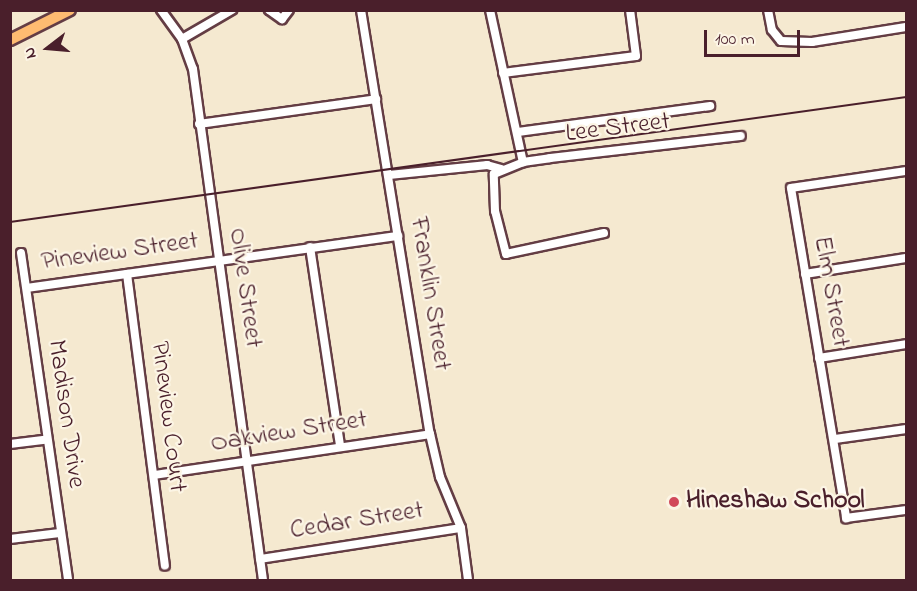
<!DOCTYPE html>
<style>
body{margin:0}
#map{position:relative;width:917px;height:591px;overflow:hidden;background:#f5e9d0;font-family:"Indie Flower",sans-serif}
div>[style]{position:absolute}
.roads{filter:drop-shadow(2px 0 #643d44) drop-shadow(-2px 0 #643d44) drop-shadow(0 2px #643d44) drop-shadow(0 -2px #643d44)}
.minor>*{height:8px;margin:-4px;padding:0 4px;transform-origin:4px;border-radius:4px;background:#fff}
.major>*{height:10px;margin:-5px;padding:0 5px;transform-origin:5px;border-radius:5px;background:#febb71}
.rail>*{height:2px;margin:-1px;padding:0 1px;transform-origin:1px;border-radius:1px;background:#4a1f2b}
.dots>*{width:16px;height:16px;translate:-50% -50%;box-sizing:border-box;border:3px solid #fcf5e5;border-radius:50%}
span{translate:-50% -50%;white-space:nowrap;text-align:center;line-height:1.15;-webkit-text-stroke:4.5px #fcf5e5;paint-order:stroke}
.street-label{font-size:26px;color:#4a1f2b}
.poi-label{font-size:26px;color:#4a1f2b;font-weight:700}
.left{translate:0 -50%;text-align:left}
.frame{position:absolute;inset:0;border:12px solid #4a1f2b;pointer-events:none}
.north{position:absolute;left:18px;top:18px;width:60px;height:60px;-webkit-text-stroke:4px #fcf5e5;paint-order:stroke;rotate:254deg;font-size:16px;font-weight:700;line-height:24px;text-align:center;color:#4a1f2b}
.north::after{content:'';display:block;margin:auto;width:21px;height:27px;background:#4a1f2b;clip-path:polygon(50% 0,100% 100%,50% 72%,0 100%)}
.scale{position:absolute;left:704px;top:30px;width:96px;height:27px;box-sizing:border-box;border:3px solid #4a1f2b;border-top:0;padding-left:8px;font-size:18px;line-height:21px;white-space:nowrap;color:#4a1f2b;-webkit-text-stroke:4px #fcf5e5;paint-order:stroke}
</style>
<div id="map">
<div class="roads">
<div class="minor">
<div style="left:161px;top:10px;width:36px;rotate:54deg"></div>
<div style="left:182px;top:39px;width:32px;rotate:70deg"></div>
<div style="left:193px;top:69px;width:516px;rotate:82.2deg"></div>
<div style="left:269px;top:10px;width:16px;rotate:35deg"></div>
<div style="left:282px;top:19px;width:11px;rotate:-52deg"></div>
<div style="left:361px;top:10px;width:430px;rotate:80.8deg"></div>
<div style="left:430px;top:434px;width:44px;rotate:76.9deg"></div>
<div style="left:440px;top:477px;width:55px;rotate:67.6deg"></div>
<div style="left:461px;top:528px;width:52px;rotate:82.3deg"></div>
<div style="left:490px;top:10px;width:156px;rotate:77.8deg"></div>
<div style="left:768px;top:10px;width:20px;rotate:79deg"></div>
<div style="left:772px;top:30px;width:14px;rotate:51deg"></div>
<div style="left:781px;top:41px;width:31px;rotate:2deg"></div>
<div style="left:812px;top:42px;width:95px;rotate:-9.1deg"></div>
<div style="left:182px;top:39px;width:58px;rotate:-30.1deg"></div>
<div style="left:503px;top:73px;width:134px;rotate:-7.3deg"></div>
<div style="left:636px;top:56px;width:46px;rotate:-97.4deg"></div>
<div style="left:199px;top:124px;width:179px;rotate:-8deg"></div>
<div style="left:518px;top:132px;width:194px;rotate:-7.7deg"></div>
<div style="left:906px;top:171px;width:116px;rotate:171.6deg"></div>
<div style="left:791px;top:188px;width:335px;rotate:80.5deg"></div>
<div style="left:846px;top:518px;width:61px;rotate:-7.6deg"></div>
<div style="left:389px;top:175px;width:99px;rotate:-5.8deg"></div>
<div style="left:487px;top:165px;width:15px;rotate:16deg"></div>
<div style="left:604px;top:233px;width:100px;rotate:167.9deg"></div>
<div style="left:506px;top:254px;width:44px;rotate:-104.3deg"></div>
<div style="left:495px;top:211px;width:37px;rotate:-92deg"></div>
<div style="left:494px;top:174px;width:31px;rotate:-22deg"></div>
<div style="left:523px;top:162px;width:27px;rotate:-8deg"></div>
<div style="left:550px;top:158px;width:192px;rotate:-6.6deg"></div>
<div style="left:310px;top:247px;width:201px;rotate:81.4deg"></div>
<div style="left:21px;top:253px;width:330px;rotate:81.8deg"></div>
<div style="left:127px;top:274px;width:294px;rotate:82.6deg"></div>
<div style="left:805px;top:274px;width:102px;rotate:-9deg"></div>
<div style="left:27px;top:288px;width:375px;rotate:-8deg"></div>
<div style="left:819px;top:358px;width:88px;rotate:-9.1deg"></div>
<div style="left:835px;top:439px;width:72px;rotate:-8deg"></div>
<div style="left:10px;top:444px;width:35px;rotate:-7deg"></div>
<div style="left:154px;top:475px;width:279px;rotate:-8.4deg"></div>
<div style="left:10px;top:539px;width:50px;rotate:-6.8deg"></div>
<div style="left:260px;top:559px;width:203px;rotate:-8.8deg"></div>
</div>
<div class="major">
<div style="left:10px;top:40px;width:67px;rotate:-26.6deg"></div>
</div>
</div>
<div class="rail">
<div style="left:10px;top:222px;width:905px;rotate:-7.94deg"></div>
</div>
<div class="dots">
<div style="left:674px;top:502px;background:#d1495b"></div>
</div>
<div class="street-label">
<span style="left:618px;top:129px;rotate:-7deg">Lee Street</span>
<span style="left:120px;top:253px;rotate:-8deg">Pineview Street</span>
<span style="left:244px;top:288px;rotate:82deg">Olive Street</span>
<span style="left:830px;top:292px;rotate:80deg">Elm Street</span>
<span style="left:429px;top:294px;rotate:81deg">Franklin Street</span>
<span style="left:65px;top:414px;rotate:82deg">Madison Drive</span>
<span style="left:167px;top:417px;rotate:83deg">Pineview Court</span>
<span style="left:289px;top:433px;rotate:-9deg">Oakview Street</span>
<span style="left:357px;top:522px;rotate:-9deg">Cedar Street</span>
</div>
<div class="poi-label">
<span class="left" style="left:686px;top:502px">Hineshaw School</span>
</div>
<div class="frame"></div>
<div class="north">N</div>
<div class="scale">100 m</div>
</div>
